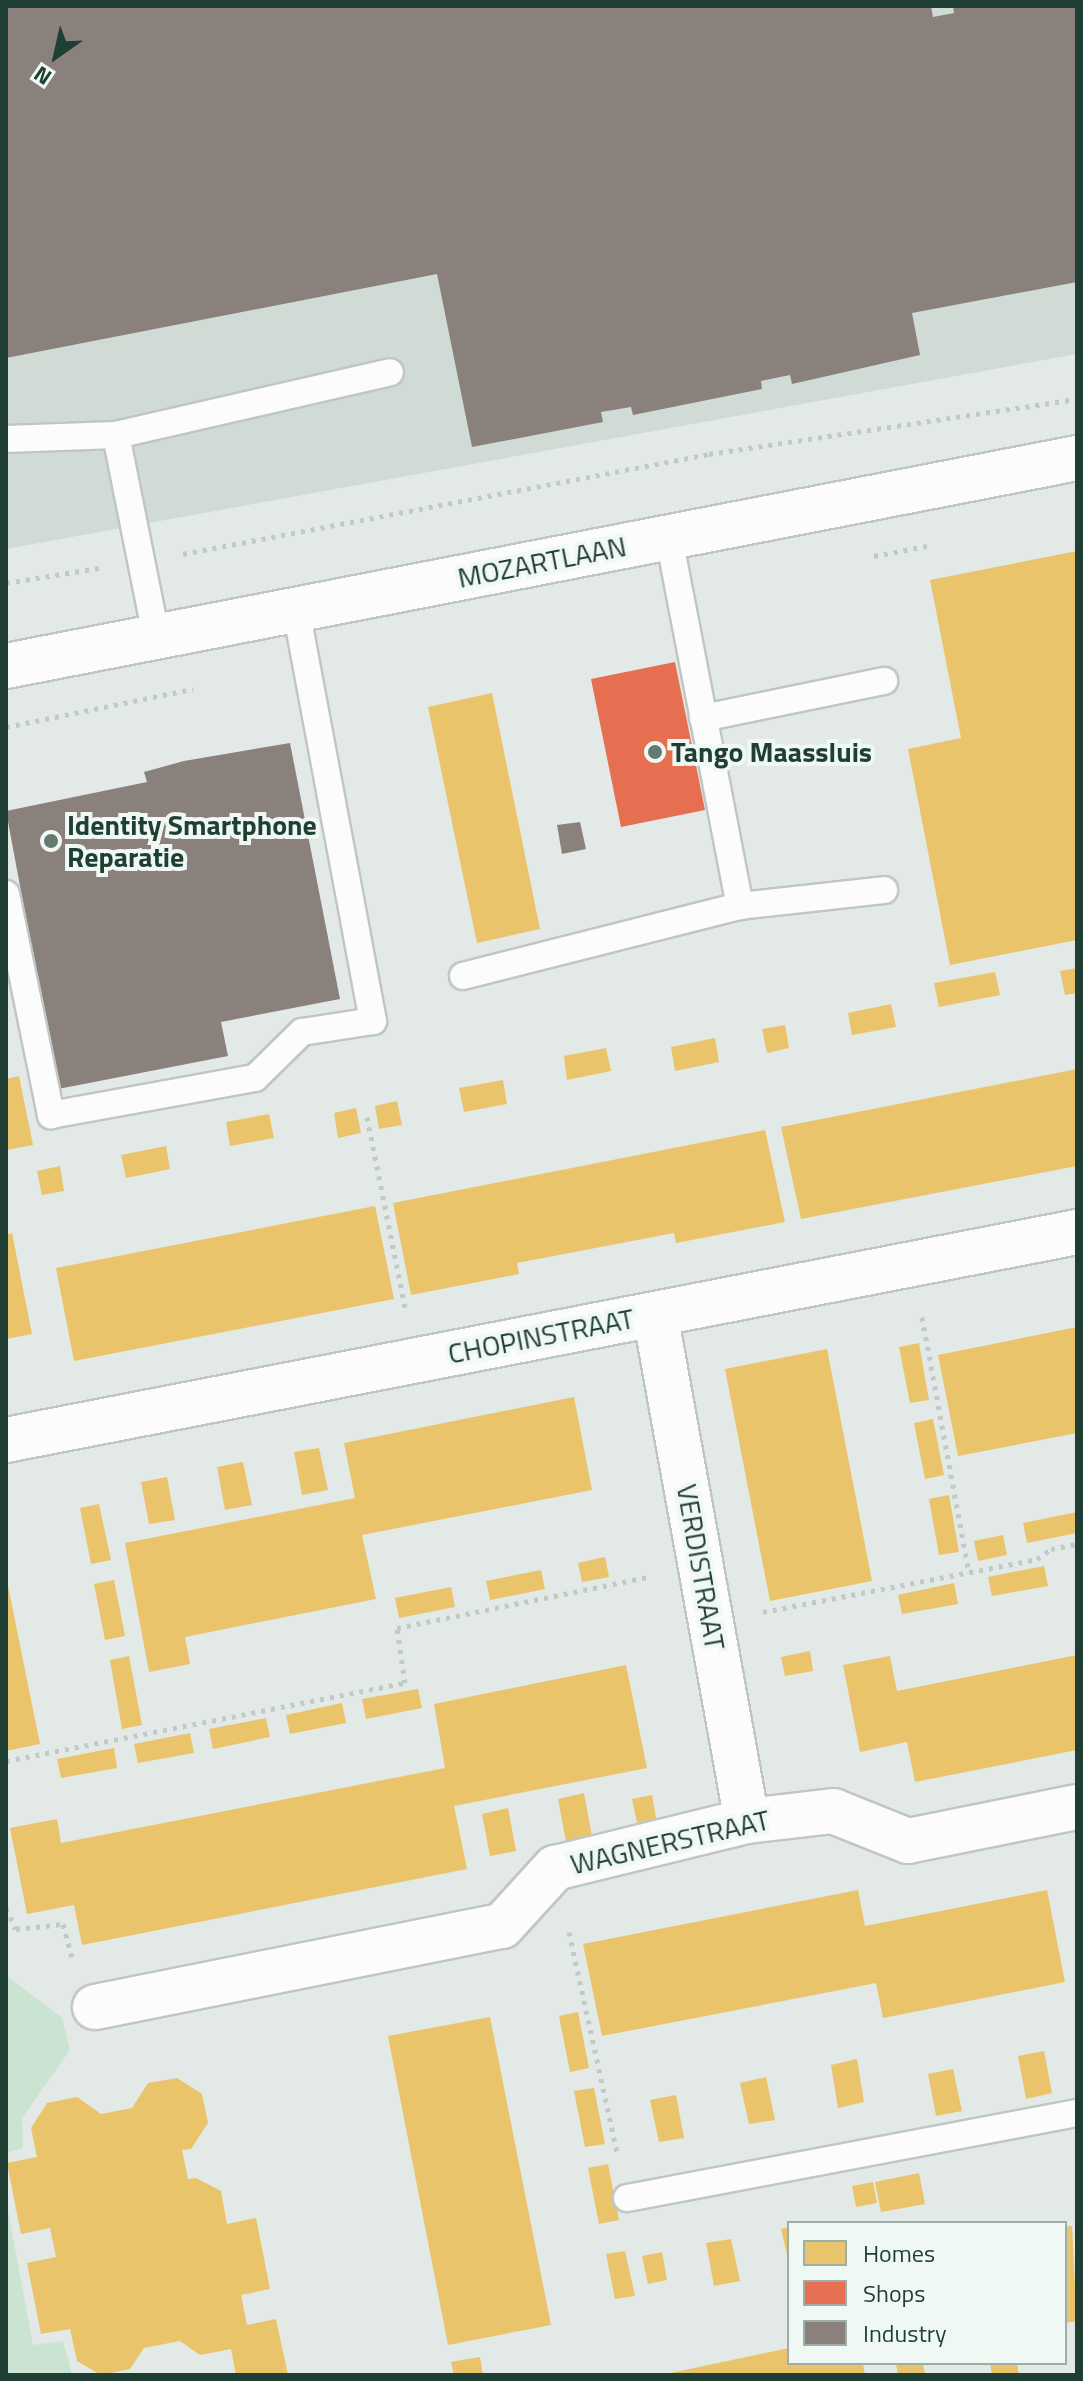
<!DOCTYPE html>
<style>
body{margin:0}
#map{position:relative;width:1083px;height:2381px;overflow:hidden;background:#e3e9e6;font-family:"Titillium Web",sans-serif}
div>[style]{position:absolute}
.built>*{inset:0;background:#d0dbd6}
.green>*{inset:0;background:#cae4d1}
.homes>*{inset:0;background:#e9c46a}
.shops>*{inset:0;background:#e76f51}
.industry>*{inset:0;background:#8a817c}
.path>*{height:5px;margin-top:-2.5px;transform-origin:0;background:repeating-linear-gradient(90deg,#c0cac6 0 4px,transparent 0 10px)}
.roads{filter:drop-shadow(2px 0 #c0c6c3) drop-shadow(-2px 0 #c0c6c3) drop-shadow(0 2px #c0c6c3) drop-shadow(0 -2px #c0c6c3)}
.service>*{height:26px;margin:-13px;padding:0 13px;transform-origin:13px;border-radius:13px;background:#fbfcfb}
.minor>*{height:44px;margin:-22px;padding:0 22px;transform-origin:22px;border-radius:22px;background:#fbfcfb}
.secondary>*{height:44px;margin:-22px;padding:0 22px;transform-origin:22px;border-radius:22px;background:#fbfcfb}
.dots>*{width:22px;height:22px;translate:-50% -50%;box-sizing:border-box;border:4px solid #f0f8f4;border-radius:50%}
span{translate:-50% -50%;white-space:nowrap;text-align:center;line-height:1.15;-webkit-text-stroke:8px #f0f8f4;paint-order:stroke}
.street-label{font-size:28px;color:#1f3e34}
.poi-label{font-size:28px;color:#1f3e34;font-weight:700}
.left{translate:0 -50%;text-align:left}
.frame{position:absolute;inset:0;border:8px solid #1f3e34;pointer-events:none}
.legend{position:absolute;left:787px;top:2221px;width:280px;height:144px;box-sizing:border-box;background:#f0f8f4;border:2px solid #9caea7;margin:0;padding:10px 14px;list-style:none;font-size:24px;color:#1f3e34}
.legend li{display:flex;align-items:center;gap:16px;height:40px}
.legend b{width:40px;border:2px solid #9caea7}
.north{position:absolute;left:16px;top:16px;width:80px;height:80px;-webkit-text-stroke:6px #f0f8f4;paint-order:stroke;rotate:214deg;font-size:22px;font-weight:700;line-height:32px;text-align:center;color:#1f3e34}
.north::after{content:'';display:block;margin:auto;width:28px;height:36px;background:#1f3e34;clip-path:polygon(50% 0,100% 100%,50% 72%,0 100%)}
</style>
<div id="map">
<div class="built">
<div style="clip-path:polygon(6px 6px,1077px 6px,1077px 354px,6px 549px)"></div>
</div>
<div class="green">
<div style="clip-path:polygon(6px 1975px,62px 2018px,70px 2050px,22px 2118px,23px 2148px,6px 2153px)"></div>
<div style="clip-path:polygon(6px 2200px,33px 2345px,63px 2341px,72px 2375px,6px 2375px)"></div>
</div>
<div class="homes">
<div style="clip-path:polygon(1077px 551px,1077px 940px,950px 965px,908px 749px,961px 738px,930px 580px)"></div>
<div style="clip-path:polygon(492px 693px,540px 929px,477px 943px,428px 707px)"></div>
<div style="clip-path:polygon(1077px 968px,1077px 993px,1065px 995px,1060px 971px)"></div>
<div style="clip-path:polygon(995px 972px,1000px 995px,939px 1007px,934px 983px)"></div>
<div style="clip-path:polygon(891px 1004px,896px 1027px,852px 1035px,848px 1013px)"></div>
<div style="clip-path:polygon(785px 1025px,789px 1048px,767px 1053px,762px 1029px)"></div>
<div style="clip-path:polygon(715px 1038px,719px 1062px,675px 1071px,671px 1047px)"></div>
<div style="clip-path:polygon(606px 1048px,611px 1071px,567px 1080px,564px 1056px)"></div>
<div style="clip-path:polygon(1077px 1069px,1077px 1166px,801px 1219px,781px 1127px)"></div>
<div style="clip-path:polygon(19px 1076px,33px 1145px,6px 1150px,6px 1079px)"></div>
<div style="clip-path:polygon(503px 1080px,507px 1104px,464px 1112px,459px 1088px)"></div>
<div style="clip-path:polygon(397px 1101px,402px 1125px,379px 1129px,375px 1106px)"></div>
<div style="clip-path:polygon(356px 1108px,361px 1133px,338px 1138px,334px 1113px)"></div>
<div style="clip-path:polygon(269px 1114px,274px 1138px,230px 1146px,226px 1122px)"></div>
<div style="clip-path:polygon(765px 1130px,785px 1222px,676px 1243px,674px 1233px,517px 1263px,519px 1274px,411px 1295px,393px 1203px)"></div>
<div style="clip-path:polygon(166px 1146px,170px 1169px,126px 1178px,121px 1155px)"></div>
<div style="clip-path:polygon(60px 1166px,64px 1191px,42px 1195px,37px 1171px)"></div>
<div style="clip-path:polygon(375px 1206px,394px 1299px,74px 1361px,56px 1268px)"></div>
<div style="clip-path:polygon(12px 1233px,32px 1334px,6px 1339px,6px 1235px)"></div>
<div style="clip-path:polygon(1077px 1327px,1077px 1433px,958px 1456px,938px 1355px)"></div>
<div style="clip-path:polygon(919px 1343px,929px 1400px,910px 1403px,899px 1347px)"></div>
<div style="clip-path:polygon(827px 1349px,872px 1581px,770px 1601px,725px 1369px)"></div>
<div style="clip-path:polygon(574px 1397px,592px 1490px,362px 1535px,376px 1599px,185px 1637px,190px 1664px,149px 1672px,125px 1543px,355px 1498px,344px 1443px)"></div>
<div style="clip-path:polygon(933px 1419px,944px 1475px,925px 1479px,914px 1423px)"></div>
<div style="clip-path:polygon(319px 1448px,328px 1490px,302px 1495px,294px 1452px)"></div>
<div style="clip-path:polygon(243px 1462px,252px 1505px,225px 1510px,217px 1467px)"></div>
<div style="clip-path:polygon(167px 1477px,175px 1520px,149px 1524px,141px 1482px)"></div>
<div style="clip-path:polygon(949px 1495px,959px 1552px,939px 1555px,929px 1499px)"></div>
<div style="clip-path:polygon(99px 1504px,111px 1560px,91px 1564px,80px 1508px)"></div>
<div style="clip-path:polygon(1077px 1512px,1077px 1533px,1027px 1543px,1023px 1523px)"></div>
<div style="clip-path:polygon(1003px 1535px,1007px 1555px,978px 1561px,974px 1541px)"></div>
<div style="clip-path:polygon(605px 1557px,609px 1577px,582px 1582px,578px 1563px)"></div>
<div style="clip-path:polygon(1044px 1566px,1048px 1586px,992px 1596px,988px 1577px)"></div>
<div style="clip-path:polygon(541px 1570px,545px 1589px,490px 1600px,486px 1581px)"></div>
<div style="clip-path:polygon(6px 1576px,40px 1744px,6px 1751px)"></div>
<div style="clip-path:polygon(114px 1580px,125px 1636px,105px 1640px,94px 1584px)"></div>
<div style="clip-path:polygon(954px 1583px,958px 1604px,902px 1614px,898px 1595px)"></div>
<div style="clip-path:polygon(451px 1587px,455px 1607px,399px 1618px,395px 1598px)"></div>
<div style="clip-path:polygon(810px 1651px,813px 1671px,785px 1676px,781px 1657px)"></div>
<div style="clip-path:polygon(1077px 1655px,1077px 1750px,915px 1782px,907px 1742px,860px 1752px,843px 1665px,890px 1656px,897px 1691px)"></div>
<div style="clip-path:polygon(129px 1656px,142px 1725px,122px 1729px,110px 1660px)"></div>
<div style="clip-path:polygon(626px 1665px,647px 1768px,454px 1806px,467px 1869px,82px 1945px,74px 1905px,27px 1914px,10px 1828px,57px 1819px,61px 1843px,445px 1768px,434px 1704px)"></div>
<div style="clip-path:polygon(418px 1689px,422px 1708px,366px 1719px,362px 1699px)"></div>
<div style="clip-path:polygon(342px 1703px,346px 1723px,290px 1734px,286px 1715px)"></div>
<div style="clip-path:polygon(266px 1718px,270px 1737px,213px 1749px,209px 1729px)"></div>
<div style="clip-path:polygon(190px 1733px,194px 1753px,138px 1763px,134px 1744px)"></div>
<div style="clip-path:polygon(114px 1748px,117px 1768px,61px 1778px,57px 1759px)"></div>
<div style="clip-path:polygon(584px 1793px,592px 1836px,566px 1842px,558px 1799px)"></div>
<div style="clip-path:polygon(652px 1795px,657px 1823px,638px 1827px,632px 1799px)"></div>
<div style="clip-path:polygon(508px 1808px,516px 1851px,490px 1856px,482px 1814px)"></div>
<div style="clip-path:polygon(858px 1890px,865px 1926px,1047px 1890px,1065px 1982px,883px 2018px,876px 1983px,602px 2036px,583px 1944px)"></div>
<div style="clip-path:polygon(578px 2012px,589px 2068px,570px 2072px,559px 2016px)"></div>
<div style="clip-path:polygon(490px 2017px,551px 2325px,448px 2345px,388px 2036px)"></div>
<div style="clip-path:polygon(1044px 2051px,1052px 2093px,1026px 2099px,1018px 2056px)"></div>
<div style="clip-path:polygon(857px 2059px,864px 2102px,838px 2108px,831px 2065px)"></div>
<div style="clip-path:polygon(953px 2069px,962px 2111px,936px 2116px,928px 2074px)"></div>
<div style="clip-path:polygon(766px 2077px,775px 2120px,749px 2124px,740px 2083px)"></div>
<div style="clip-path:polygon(177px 2078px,202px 2094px,208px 2123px,191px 2149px,182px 2150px,188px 2179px,196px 2178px,221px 2191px,227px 2224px,256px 2218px,270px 2289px,241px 2295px,247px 2325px,276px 2319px,288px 2375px,236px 2375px,231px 2349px,200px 2355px,180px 2341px,144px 2348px,130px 2369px,101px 2375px,77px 2361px,70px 2329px,41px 2334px,27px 2263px,56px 2257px,50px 2228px,21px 2234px,7px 2163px,37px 2157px,31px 2128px,47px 2103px,77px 2097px,101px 2114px,132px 2108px,148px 2083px)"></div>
<div style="clip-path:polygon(594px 2088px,605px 2144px,585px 2147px,574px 2091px)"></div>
<div style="clip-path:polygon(676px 2095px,684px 2138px,659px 2142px,650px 2100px)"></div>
<div style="clip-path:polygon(608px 2164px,619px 2220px,599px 2224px,588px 2168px)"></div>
<div style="clip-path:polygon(919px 2173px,925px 2204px,881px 2212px,875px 2182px)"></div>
<div style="clip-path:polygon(873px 2182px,877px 2203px,856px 2207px,852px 2186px)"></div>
<div style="clip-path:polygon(1072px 2226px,1077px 2321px,1065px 2323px,1065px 2227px)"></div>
<div style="clip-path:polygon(789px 2227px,789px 2259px,788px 2259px,781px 2229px)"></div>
<div style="clip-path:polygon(731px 2239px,740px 2281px,714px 2286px,706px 2243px)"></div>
<div style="clip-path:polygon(625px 2251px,635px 2296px,615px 2299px,606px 2254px)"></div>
<div style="clip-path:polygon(662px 2252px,667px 2280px,648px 2284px,642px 2256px)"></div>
<div style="clip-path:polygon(789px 2348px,789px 2363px,863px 2363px,865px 2375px,661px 2375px)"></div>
<div style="clip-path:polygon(480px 2357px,483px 2375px,454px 2375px,451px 2362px)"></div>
<div style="clip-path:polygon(903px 2363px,923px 2363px,925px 2375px,898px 2375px,896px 2364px)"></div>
<div style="clip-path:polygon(990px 2363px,1017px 2363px,1019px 2375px,992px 2375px)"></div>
</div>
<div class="shops">
<div style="clip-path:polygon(675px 662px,705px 810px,621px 827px,591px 679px)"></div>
</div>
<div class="industry">
<div style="clip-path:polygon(6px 6px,931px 6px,933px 17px,954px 13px,953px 6px,1077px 6px,1077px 282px,912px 313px,920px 355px,792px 384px,790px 375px,761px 381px,762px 389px,633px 415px,631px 407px,601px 412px,603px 422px,472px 447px,437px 274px,6px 358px)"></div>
<div style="clip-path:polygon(290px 743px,340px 999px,221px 1022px,228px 1056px,58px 1089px,6px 811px,147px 782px,144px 772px,184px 761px)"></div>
<div style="clip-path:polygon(580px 822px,586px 849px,562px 854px,557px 825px)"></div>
</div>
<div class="path">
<div style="left:183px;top:554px;width:535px;rotate:-10.76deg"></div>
<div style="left:709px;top:454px;width:372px;rotate:-8.5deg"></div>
<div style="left:874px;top:556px;width:54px;rotate:-10.7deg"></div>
<div style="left:6px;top:583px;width:94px;rotate:-9.2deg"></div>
<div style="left:6px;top:727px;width:191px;rotate:-11.5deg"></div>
<div style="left:367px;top:1117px;width:195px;rotate:78.7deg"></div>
<div style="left:922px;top:1317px;width:260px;rotate:79.6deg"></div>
<div style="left:763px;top:1612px;width:279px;rotate:-10.9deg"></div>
<div style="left:1037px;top:1559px;width:17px;rotate:-36deg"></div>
<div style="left:1051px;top:1549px;width:26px;rotate:-11deg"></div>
<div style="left:6px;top:1761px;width:407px;rotate:-11.1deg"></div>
<div style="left:405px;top:1683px;width:56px;rotate:-98.3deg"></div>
<div style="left:397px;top:1628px;width:256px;rotate:-11.5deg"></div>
<div style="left:6px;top:1908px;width:23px;rotate:65deg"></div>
<div style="left:16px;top:1929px;width:47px;rotate:-6.1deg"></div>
<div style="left:63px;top:1924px;width:35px;rotate:75deg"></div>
<div style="left:569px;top:1932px;width:229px;rotate:77.7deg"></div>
</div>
<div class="roads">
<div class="service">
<div style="left:116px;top:435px;width:205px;rotate:78.7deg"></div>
<div style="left:6px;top:439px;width:110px;rotate:-2.1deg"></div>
<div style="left:116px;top:435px;width:281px;rotate:-12.9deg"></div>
<div style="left:669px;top:538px;width:375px;rotate:79.1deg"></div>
<div style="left:703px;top:718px;width:185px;rotate:-11.6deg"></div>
<div style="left:6px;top:894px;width:226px;rotate:78.5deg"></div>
<div style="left:51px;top:1115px;width:207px;rotate:-10.3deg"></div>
<div style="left:255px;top:1078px;width:66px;rotate:-44.4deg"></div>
<div style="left:302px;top:1032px;width:72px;rotate:-8.8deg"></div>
<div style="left:373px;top:1021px;width:420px;rotate:-100.6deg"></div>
<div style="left:463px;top:976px;width:286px;rotate:-14.2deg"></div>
<div style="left:740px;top:906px;width:145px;rotate:-6.3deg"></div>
<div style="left:627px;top:2198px;width:458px;rotate:-10.7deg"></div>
</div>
<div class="minor">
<div style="left:655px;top:1314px;width:515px;rotate:79.72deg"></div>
<div style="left:6px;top:1440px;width:1091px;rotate:-10.99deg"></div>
<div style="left:95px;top:2007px;width:415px;rotate:-11.3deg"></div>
<div style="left:502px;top:1926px;width:79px;rotate:-47.6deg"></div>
<div style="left:555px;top:1868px;width:198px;rotate:-13.8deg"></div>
<div style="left:747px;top:1821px;width:87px;rotate:-6.6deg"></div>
<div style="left:833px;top:1811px;width:81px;rotate:21.8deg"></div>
<div style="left:908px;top:1841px;width:172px;rotate:-11.4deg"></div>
</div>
<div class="secondary">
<div style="left:6px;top:666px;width:1091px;rotate:-10.99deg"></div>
</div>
</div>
<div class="dots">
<div style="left:655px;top:752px;background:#647a72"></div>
<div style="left:51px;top:841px;background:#647a72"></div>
</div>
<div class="street-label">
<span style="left:542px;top:562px;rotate:-11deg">MOZARTLAAN</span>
<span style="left:541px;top:1336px;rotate:-11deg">CHOPINSTRAAT</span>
<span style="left:701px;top:1567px;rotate:80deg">VERDISTRAAT</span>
<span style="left:670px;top:1842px;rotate:-13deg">WAGNERSTRAAT</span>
</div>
<div class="poi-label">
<span class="left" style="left:671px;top:752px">Tango Maassluis</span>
<span class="left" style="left:67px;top:841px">Identity Smartphone<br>Reparatie</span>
</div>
<div class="frame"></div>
<ul class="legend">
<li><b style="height:22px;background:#e9c46a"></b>Homes</li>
<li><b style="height:22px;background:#e76f51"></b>Shops</li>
<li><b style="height:22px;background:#8a817c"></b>Industry</li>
</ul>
<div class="north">N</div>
</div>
